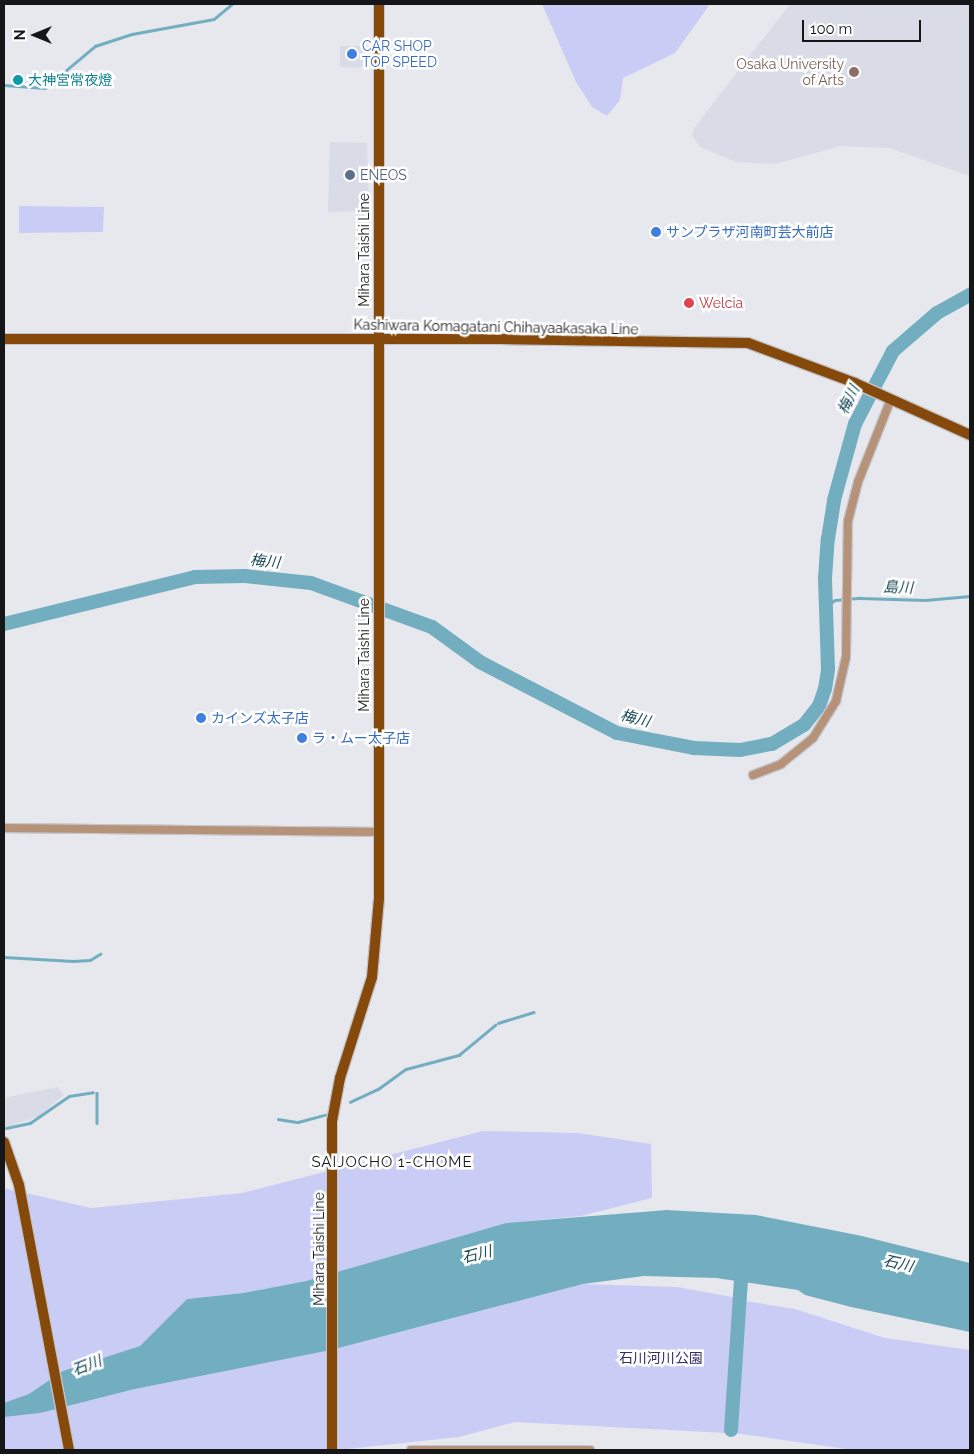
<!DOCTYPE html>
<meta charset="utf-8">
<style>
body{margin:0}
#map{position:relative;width:974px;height:1454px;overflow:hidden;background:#e7e8ee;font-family:Raleway,"Noto Sans JP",sans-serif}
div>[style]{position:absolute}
.built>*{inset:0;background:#d9dbe7}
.green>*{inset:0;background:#c9cdf6}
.water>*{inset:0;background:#73aec0}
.stream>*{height:2.5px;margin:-1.25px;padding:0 1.25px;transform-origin:1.25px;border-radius:1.25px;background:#73aec0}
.river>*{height:14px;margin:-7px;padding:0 7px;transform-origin:7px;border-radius:7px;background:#73aec0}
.roads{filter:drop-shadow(1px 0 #c5c6cc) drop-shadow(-1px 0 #c5c6cc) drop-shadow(0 1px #c5c6cc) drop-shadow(0 -1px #c5c6cc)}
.minor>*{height:8px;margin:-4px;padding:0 4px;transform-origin:4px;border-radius:4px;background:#b69278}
.major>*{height:10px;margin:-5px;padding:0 5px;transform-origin:5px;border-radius:5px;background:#86490c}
.dots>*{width:14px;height:14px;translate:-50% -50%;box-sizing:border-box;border:2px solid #fff;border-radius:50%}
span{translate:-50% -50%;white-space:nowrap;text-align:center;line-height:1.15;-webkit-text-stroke:5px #fff;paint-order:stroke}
.shop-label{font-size:14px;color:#366cbe}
.left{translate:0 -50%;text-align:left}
.education-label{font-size:14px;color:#785e54}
.right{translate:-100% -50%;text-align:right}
.culture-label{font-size:14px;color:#0d838f}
.service-label{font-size:14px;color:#4e5e75}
.street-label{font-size:14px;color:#151618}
.health-label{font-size:14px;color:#be3a42}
.park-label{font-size:14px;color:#302f68}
.water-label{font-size:15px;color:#194b59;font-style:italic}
.neighbourhood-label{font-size:15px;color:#151618;letter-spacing:1px}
.frame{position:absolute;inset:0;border:5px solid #151618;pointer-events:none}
.north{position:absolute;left:10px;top:10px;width:50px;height:50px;-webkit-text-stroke:4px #fff;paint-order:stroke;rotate:270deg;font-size:14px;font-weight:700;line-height:20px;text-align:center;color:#151618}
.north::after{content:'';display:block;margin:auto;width:18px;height:22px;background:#151618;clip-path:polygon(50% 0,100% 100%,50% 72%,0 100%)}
.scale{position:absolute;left:802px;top:20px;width:119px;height:22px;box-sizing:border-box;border:2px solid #151618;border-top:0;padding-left:6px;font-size:15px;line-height:18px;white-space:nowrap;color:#151618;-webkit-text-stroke:4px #fff;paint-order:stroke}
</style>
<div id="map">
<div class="built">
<div style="clip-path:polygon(790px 4px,970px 4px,970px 176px,889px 148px,840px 146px,776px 164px,736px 162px,700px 147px,692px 135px,694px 128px)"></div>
<div style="clip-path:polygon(340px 46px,363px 46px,363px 65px,360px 68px,340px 67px)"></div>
<div style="clip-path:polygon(330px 142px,367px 143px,369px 211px,328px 212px)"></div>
<div style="clip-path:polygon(58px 1087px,64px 1095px,38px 1117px,5px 1127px,4px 1098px)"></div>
</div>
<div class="green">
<div style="clip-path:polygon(542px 4px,710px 4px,675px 53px,623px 78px,620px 100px,607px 116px,592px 107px,576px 82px)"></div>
<div style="clip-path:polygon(19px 206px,104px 207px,103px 232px,19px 233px)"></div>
<div style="clip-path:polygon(483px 1131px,578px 1133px,651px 1144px,652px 1198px,581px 1216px,506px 1223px,306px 1281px,243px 1293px,187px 1299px,141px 1346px,64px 1371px,71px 1405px,135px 1389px,331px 1350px,583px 1284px,677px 1287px,738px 1298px,726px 1433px,515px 1422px,459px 1437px,347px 1449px,4px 1450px,4px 1188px,91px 1208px,242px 1193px)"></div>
<div style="clip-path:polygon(745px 1301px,795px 1309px,885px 1338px,970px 1350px,970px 1450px,853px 1450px,735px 1433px)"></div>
</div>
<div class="water">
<div style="clip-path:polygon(667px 1210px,756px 1215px,862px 1236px,970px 1263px,970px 1332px,851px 1307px,805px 1295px,798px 1290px,716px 1278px,644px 1276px,583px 1284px,331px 1350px,135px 1389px,40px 1413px,4px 1417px,4px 1403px,29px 1394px,63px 1371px,140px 1346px,187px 1299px,243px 1293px,306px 1281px,506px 1223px)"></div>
</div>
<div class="stream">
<div style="left:4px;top:85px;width:41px;rotate:4.2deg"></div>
<div style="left:45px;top:88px;width:65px;rotate:-40deg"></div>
<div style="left:95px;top:46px;width:39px;rotate:-18deg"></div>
<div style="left:132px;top:34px;width:83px;rotate:-10.4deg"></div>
<div style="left:214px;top:19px;width:23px;rotate:-40deg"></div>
<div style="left:827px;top:605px;width:9px;rotate:-32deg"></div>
<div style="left:835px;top:600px;width:25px;rotate:-5deg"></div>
<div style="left:860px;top:598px;width:65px;rotate:1.8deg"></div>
<div style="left:925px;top:600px;width:45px;rotate:-5.1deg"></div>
<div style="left:4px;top:957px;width:69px;rotate:3.3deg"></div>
<div style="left:73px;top:961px;width:17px;rotate:-3deg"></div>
<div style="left:90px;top:960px;width:12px;rotate:-31deg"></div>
<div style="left:498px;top:1023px;width:37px;rotate:-17deg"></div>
<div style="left:97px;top:1093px;width:30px;rotate:90deg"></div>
<div style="left:350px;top:1102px;width:31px;rotate:-25deg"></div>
<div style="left:378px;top:1089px;width:34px;rotate:-36deg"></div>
<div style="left:406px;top:1069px;width:55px;rotate:-14.8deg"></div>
<div style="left:459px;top:1055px;width:47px;rotate:-39.8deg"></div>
<div style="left:278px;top:1119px;width:20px;rotate:9deg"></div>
<div style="left:298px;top:1122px;width:28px;rotate:-15deg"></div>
<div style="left:6px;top:1128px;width:25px;rotate:-12deg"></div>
<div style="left:30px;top:1123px;width:47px;rotate:-34.7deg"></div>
<div style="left:69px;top:1096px;width:24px;rotate:-9deg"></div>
</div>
<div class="river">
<div style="left:4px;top:624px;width:197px;rotate:-13.8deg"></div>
<div style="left:195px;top:577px;width:50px;rotate:-1.1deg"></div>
<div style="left:245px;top:576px;width:66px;rotate:6.1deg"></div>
<div style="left:311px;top:583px;width:129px;rotate:20deg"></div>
<div style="left:432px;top:627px;width:59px;rotate:36.1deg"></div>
<div style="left:480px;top:662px;width:154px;rotate:27.4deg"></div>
<div style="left:617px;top:733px;width:78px;rotate:11deg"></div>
<div style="left:694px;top:748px;width:46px;rotate:2.5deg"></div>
<div style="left:740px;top:750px;width:33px;rotate:-11deg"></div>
<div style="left:772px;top:744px;width:37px;rotate:-31deg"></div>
<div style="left:804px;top:725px;width:24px;rotate:-52deg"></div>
<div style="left:819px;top:706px;width:18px;rotate:-71deg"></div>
<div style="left:825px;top:689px;width:20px;rotate:-81deg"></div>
<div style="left:828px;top:669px;width:91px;rotate:-91.9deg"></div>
<div style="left:825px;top:578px;width:39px;rotate:-86deg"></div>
<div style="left:828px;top:539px;width:39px;rotate:-81deg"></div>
<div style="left:834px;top:500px;width:79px;rotate:-74.6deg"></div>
<div style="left:855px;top:424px;width:82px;rotate:-62.5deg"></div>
<div style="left:893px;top:351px;width:58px;rotate:-40.8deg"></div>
<div style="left:937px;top:313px;width:38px;rotate:-29deg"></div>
<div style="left:731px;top:1430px;width:166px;rotate:-86.2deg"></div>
</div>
<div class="roads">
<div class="minor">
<div style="left:753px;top:775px;width:30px;rotate:-21deg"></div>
<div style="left:781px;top:764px;width:41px;rotate:-39.1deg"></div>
<div style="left:813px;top:738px;width:44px;rotate:-58.1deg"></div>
<div style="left:836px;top:701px;width:45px;rotate:-77.2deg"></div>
<div style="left:846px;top:657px;width:136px;rotate:-89.2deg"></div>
<div style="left:848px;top:521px;width:40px;rotate:-75.6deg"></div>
<div style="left:858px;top:482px;width:89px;rotate:-68.3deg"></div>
<div style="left:4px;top:828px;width:375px;rotate:0.6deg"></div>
<div style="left:411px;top:1450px;width:179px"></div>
</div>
<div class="major">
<div style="left:4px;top:339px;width:497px"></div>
<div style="left:501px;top:339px;width:247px;rotate:0.9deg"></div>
<div style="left:748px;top:343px;width:114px;rotate:20.5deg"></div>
<div style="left:855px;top:383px;width:126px;rotate:24.3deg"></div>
<div style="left:4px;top:1142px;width:46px;rotate:70.8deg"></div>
<div style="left:19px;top:1185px;width:270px;rotate:79.3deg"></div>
<div style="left:332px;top:1450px;width:329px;rotate:-90deg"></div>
<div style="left:332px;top:1121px;width:44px;rotate:-79.5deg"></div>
<div style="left:340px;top:1078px;width:106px;rotate:-72.4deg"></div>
<div style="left:372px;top:977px;width:78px;rotate:-84.9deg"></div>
<div style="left:379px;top:899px;width:895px;rotate:-90deg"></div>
</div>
</div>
<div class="dots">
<div style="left:352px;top:54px;background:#3f7fe0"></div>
<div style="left:854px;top:72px;background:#8d6e63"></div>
<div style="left:18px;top:80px;background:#0f9aa8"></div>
<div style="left:350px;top:175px;background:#5c6f8a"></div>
<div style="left:656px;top:232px;background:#3f7fe0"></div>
<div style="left:689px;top:303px;background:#e0444e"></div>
<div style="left:201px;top:718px;background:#3f7fe0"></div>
<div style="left:302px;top:738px;background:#3f7fe0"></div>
</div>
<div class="shop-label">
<span class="left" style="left:362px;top:54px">CAR SHOP<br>TOP SPEED</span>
<span class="left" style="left:666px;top:232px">サンプラザ河南町芸大前店</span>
<span class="left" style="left:211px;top:718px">カインズ太子店</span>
<span class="left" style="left:312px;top:738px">ラ・ムー太子店</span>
</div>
<div class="education-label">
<span class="right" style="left:844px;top:72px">Osaka University<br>of Arts</span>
</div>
<div class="culture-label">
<span class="left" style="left:28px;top:80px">大神宮常夜燈</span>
</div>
<div class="service-label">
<span class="left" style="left:360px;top:175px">ENEOS</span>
</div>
<div class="street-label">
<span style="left:364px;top:250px;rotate:-90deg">Mihara Taishi Line</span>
<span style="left:496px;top:327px;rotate:1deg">Kashiwara Komagatani Chihayaakasaka Line</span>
<span style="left:364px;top:655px;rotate:-90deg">Mihara Taishi Line</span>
<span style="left:319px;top:1249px;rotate:-90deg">Mihara Taishi Line</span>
</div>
<div class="health-label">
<span class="left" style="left:699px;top:303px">Welcia</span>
</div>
<div class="park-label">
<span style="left:661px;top:1358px">石川河川公園</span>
</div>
<div class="water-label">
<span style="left:849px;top:400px;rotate:-64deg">梅川</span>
<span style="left:265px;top:562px;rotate:6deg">梅川</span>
<span style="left:898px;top:588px;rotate:2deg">島川</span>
<span style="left:635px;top:719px;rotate:14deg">梅川</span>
<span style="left:477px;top:1255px;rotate:-14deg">石川</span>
<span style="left:898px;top:1264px;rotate:13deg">石川</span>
<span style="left:87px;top:1366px;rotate:-21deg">石川</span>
</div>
<div class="neighbourhood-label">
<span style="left:392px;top:1163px">SAIJOCHO 1-CHOME</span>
</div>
<div class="frame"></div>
<div class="north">N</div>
<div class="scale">100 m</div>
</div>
